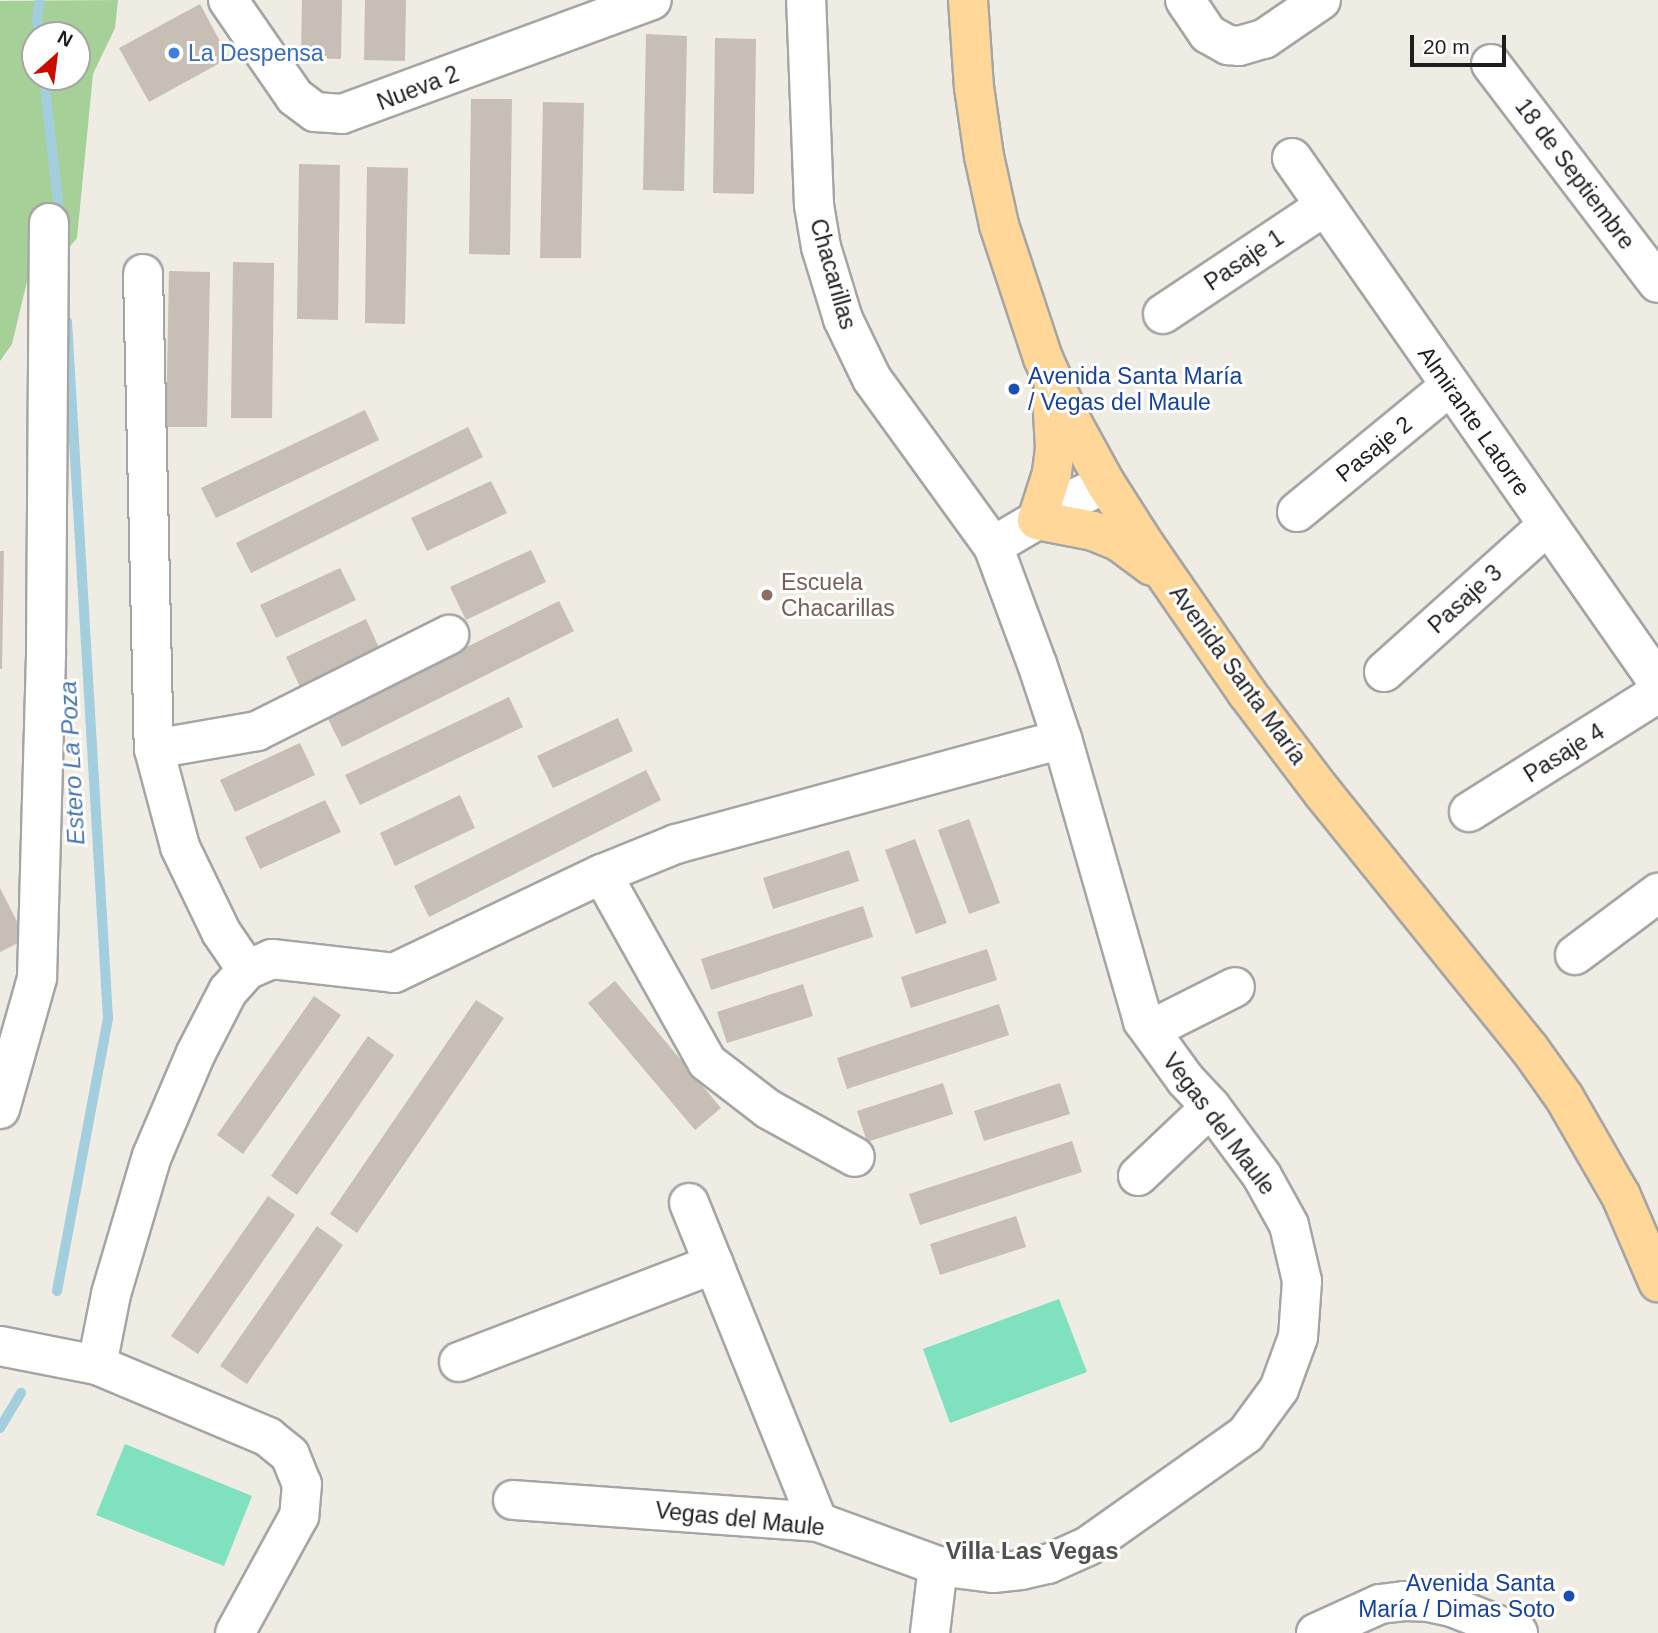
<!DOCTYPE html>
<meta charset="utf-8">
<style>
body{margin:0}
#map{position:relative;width:1658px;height:1633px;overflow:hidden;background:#efece3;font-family:Helvetica,sans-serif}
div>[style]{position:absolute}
.forest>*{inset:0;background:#a5d097}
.pitch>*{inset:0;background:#7fe1bf}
.stream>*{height:10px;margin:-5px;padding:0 5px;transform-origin:5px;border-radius:5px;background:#a2cede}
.building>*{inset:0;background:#c7beb6}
.roads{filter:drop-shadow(2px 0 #a5a5a5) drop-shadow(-2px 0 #a5a5a5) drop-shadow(0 2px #a5a5a5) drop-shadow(0 -2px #a5a5a5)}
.minor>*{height:38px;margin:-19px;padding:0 19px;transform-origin:19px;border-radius:19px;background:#fff}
.major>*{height:38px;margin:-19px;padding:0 19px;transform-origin:19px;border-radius:19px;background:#fed799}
.dots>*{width:19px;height:19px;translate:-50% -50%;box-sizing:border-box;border:4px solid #fff;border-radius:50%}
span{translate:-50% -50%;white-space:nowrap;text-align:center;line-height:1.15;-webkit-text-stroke:6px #fff;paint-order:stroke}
.shop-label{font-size:23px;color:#366cbe}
.left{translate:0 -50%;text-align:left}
.street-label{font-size:23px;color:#1e1e1e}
.transit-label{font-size:23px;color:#164399}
.right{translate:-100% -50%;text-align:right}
.education-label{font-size:23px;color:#785e54}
.water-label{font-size:24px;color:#4777b0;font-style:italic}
.neighbourhood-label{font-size:24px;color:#515151;font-weight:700}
.north{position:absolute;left:21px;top:21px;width:70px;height:70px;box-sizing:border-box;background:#fff;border:2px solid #a5a5a5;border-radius:50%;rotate:28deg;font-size:19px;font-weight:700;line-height:28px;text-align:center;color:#1e1e1e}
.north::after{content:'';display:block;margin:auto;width:24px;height:32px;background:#cb0a00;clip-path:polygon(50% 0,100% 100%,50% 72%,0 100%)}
.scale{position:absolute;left:1410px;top:35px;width:96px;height:32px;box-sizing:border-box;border:4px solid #1e1e1e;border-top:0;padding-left:9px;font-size:21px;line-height:24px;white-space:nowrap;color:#1e1e1e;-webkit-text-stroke:5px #fff;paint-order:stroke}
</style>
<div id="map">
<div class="forest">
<div style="clip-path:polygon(evenodd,118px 0,115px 28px,93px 74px,77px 238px,62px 256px,29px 273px,12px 344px,0 361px,0 1px,118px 0,35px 35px,77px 35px,77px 77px,35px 77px,35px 35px)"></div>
</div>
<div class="pitch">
<div style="clip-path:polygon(1059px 1299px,1087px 1372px,950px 1423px,923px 1349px)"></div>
<div style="clip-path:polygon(125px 1444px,252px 1496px,224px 1566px,96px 1515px)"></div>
</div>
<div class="stream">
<div style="left:39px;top:35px;width:17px;rotate:-97deg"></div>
<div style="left:37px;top:18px;width:18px;rotate:-81deg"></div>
<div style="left:44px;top:77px;width:143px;rotate:83.6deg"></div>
<div style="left:57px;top:1291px;width:278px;rotate:-79.4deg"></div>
<div style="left:108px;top:1018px;width:698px;rotate:-93.37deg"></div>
<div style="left:0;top:1428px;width:41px;rotate:-59deg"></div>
</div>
<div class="building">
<div style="clip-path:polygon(302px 0,342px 0,341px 59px,301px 58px)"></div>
<div style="clip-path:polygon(365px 0,406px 0,405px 61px,364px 60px)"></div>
<div style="clip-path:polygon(200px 4px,229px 58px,149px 102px,119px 48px)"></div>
<div style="clip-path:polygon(646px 34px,687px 36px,684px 191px,643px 190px)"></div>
<div style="clip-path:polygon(715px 38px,756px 39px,754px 194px,713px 193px)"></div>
<div style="clip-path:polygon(471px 99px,512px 99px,510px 255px,469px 254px)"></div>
<div style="clip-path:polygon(543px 102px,584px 103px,581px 258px,540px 258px)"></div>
<div style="clip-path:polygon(299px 164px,340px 165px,338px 320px,297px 319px)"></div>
<div style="clip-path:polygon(367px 167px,408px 168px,405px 324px,365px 323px)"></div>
<div style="clip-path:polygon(233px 262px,274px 263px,272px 418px,231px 418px)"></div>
<div style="clip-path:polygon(169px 271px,210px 272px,207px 427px,166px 427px)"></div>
<div style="clip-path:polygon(365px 410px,379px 440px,216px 518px,201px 488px)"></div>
<div style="clip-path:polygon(468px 427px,483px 457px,251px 573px,236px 543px)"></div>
<div style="clip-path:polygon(491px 481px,507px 513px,427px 551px,411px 518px)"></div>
<div style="clip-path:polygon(531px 550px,546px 582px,466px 620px,450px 587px)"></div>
<div style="clip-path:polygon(0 551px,4px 551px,2px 669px,0 669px)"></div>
<div style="clip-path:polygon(340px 568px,356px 600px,276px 638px,260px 605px)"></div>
<div style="clip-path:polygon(559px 601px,574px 631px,342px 747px,327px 717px)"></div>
<div style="clip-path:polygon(366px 619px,381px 652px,301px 689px,286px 657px)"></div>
<div style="clip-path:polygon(509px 697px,523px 727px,360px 805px,345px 775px)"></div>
<div style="clip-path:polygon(618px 718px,633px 751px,553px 788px,537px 756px)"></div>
<div style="clip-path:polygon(300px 743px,315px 775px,235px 812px,220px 780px)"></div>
<div style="clip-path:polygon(646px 770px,661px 800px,429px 917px,414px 886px)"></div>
<div style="clip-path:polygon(460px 795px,475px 828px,395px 866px,380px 833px)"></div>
<div style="clip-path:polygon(325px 800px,341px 832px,260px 869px,245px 837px)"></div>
<div style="clip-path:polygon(969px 819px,1000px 903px,969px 914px,938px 830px)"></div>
<div style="clip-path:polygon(915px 839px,947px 923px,916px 934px,885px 850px)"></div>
<div style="clip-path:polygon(849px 850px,859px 881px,773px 909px,763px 878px)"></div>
<div style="clip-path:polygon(0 888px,26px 939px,0 952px)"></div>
<div style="clip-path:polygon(863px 906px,873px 937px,711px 990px,701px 959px)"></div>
<div style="clip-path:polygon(987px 949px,997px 980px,911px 1008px,901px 977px)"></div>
<div style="clip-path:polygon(615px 981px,721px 1108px,695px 1130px,588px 1003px)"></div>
<div style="clip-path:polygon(803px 984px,813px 1016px,727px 1043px,717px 1012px)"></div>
<div style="clip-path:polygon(314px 996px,341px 1015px,243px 1154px,217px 1135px)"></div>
<div style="clip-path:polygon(476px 1000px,504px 1018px,357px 1233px,330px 1214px)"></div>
<div style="clip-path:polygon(999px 1004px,1009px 1035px,847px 1089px,837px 1058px)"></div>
<div style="clip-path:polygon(368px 1036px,394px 1055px,297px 1195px,271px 1176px)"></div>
<div style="clip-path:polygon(943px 1083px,953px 1114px,867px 1142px,857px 1111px)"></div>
<div style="clip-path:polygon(1060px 1083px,1070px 1114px,984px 1141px,974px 1111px)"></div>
<div style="clip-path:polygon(1072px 1141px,1082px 1172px,920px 1225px,909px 1194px)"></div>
<div style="clip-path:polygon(268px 1196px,295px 1215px,198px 1354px,171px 1336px)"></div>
<div style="clip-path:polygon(1016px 1216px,1026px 1247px,940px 1275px,930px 1244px)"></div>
<div style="clip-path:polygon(317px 1226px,343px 1245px,247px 1384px,220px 1366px)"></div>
</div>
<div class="roads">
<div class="minor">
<div style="left:228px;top:0;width:118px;rotate:55.4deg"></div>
<div style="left:295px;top:97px;width:25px;rotate:37deg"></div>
<div style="left:315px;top:112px;width:27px;rotate:4deg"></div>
<div style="left:342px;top:114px;width:330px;rotate:-20.2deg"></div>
<div style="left:1185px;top:0;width:41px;rotate:55.9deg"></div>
<div style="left:1208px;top:34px;width:23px;rotate:29deg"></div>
<div style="left:1228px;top:45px;width:11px;rotate:5deg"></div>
<div style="left:1239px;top:46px;width:26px;rotate:-16deg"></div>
<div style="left:1264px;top:39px;width:69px;rotate:-34.4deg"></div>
<div style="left:1491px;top:64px;width:275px;rotate:52.7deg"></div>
<div style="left:1292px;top:158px;width:639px;rotate:55.07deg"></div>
<div style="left:143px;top:274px;width:475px;rotate:88.7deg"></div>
<div style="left:154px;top:749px;width:101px;rotate:75.1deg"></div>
<div style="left:180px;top:847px;width:94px;rotate:64.2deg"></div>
<div style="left:221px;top:932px;width:46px;rotate:55.6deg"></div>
<div style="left:1163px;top:314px;width:195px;rotate:-33.7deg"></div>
<div style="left:1297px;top:512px;width:198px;rotate:-39.5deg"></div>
<div style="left:993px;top:546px;width:91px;rotate:-30.5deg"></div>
<div style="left:1071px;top:500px;width:38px;rotate:-25deg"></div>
<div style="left:1384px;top:672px;width:219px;rotate:-41.9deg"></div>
<div style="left:154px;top:749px;width:105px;rotate:-9.9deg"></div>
<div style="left:257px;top:731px;width:215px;rotate:-26.6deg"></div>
<div style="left:1469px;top:812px;width:223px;rotate:-32.2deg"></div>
<div style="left:602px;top:874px;width:215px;rotate:60.8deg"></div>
<div style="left:707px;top:1062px;width:77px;rotate:37.6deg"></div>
<div style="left:768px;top:1109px;width:99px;rotate:28.9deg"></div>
<div style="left:1575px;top:955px;width:104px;rotate:-36.8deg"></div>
<div style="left:1150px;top:1030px;width:95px;rotate:-26.8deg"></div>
<div style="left:0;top:1109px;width:136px;rotate:-74.2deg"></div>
<div style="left:37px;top:978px;width:327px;rotate:-88.4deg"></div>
<div style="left:46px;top:651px;width:428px;rotate:-89.6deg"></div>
<div style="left:1138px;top:1176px;width:100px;rotate:-43.4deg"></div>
<div style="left:689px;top:1203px;width:344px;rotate:68deg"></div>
<div style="left:0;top:1346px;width:99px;rotate:11.1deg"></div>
<div style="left:97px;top:1365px;width:186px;rotate:22.8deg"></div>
<div style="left:268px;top:1437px;width:28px;rotate:39deg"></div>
<div style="left:290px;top:1455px;width:31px;rotate:68deg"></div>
<div style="left:302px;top:1484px;width:32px;rotate:95deg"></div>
<div style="left:299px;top:1516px;width:133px;rotate:118.7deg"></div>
<div style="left:459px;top:1362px;width:273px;rotate:-21deg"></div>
<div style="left:97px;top:1365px;width:72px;rotate:-78.8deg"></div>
<div style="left:111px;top:1294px;width:144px;rotate:-73.5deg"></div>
<div style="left:152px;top:1156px;width:112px;rotate:-66.9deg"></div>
<div style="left:196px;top:1053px;width:70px;rotate:-62.7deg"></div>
<div style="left:228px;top:991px;width:28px;rotate:-48deg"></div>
<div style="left:247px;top:970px;width:27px;rotate:-24deg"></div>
<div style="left:272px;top:959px;width:123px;rotate:6.5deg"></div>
<div style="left:394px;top:973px;width:230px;rotate:-25.5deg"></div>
<div style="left:602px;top:874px;width:80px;rotate:-22.1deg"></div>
<div style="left:676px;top:844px;width:400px;rotate:-15.2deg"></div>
<div style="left:513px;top:1500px;width:306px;rotate:4.1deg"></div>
<div style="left:818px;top:1522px;width:128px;rotate:20.1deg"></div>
<div style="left:938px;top:1566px;width:55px;rotate:7.3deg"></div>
<div style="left:993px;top:1573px;width:28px;rotate:-6deg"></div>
<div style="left:1021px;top:1570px;width:28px;rotate:-13deg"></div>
<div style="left:1048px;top:1564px;width:44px;rotate:-24.2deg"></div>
<div style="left:1088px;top:1546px;width:194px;rotate:-35.3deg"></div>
<div style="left:1246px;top:1434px;width:56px;rotate:-53.7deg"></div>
<div style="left:1279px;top:1389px;width:55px;rotate:-69.9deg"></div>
<div style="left:1298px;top:1337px;width:56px;rotate:-85.9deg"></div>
<div style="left:1302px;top:1281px;width:57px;rotate:-103.1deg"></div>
<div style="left:1289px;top:1225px;width:56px;rotate:-118.9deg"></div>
<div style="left:1262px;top:1176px;width:86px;rotate:-126.5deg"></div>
<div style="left:1211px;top:1107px;width:38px;rotate:-133deg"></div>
<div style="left:1185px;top:1079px;width:72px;rotate:-125.9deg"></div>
<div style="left:1143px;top:1021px;width:293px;rotate:-106deg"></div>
<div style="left:1062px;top:739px;width:79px;rotate:-108.4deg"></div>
<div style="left:1037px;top:664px;width:126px;rotate:-110.4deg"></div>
<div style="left:993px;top:546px;width:206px;rotate:-125.9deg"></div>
<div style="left:872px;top:379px;width:67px;rotate:-115.8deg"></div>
<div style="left:843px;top:319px;width:75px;rotate:-107deg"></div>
<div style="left:821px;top:247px;width:43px;rotate:-99.5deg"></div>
<div style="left:814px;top:205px;width:205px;rotate:-92.2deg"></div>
<div style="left:930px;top:1633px;width:67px;rotate:-83.2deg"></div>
<div style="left:1316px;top:1633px;width:70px;rotate:-24.4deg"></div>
<div style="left:1380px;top:1604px;width:24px;rotate:-7deg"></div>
<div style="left:1404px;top:1601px;width:24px;rotate:2deg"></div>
<div style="left:1428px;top:1602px;width:25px;rotate:12deg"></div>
<div style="left:1452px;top:1607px;width:71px;rotate:21.5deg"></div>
</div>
<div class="major">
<div style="left:968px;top:0;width:87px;rotate:86.1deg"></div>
<div style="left:974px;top:87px;width:70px;rotate:81.8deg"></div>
<div style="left:984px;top:156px;width:71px;rotate:77.7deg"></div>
<div style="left:999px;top:225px;width:140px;rotate:71.7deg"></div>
<div style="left:1043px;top:358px;width:70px;rotate:65.6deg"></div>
<div style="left:1072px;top:422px;width:71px;rotate:61.3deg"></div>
<div style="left:1106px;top:484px;width:72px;rotate:57.4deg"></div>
<div style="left:1145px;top:545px;width:180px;rotate:55.4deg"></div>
<div style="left:1247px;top:693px;width:126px;rotate:52.8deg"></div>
<div style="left:1323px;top:793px;width:328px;rotate:51.1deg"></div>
<div style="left:1529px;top:1048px;width:60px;rotate:54.5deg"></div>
<div style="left:1564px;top:1097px;width:114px;rotate:60.1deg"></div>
<div style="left:1621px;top:1196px;width:94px;rotate:66.7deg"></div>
<div style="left:1052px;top:395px;width:53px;rotate:86.8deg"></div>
<div style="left:1055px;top:448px;width:25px;rotate:97deg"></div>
<div style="left:1052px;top:473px;width:49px;rotate:107.7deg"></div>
<div style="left:1037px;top:520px;width:57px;rotate:11.1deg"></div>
<div style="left:1093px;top:531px;width:27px;rotate:22deg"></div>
<div style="left:1118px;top:541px;width:42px;rotate:36.3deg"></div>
</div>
</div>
<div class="dots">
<div style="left:174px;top:53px;background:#3f7fe0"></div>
<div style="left:1014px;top:389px;background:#1a4fb4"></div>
<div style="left:767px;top:595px;background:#8d6e63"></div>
<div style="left:1569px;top:1596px;background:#1a4fb4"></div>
</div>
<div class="shop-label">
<span class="left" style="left:188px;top:53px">La Despensa</span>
</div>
<div class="street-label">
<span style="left:418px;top:88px;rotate:-21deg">Nueva 2</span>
<span style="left:1575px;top:174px;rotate:53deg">18 de Septiembre</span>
<span style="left:1244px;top:260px;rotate:-34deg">Pasaje 1</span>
<span style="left:833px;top:274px;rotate:74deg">Chacarillas</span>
<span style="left:1474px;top:421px;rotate:55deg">Almirante Latorre</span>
<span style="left:1374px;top:449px;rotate:-39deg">Pasaje 2</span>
<span style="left:1465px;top:599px;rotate:-42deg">Pasaje 3</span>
<span style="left:1238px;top:675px;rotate:54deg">Avenida Santa María</span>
<span style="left:1564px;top:753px;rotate:-32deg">Pasaje 4</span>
<span style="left:1219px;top:1124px;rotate:53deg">Vegas del Maule</span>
<span style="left:740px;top:1519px;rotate:6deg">Vegas del Maule</span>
</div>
<div class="transit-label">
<span class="left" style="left:1028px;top:389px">Avenida Santa María<br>/ Vegas del Maule</span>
<span class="right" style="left:1555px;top:1596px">Avenida Santa<br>María / Dimas Soto</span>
</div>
<div class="education-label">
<span class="left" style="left:781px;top:595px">Escuela<br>Chacarillas</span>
</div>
<div class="water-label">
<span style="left:72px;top:763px;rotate:-93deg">Estero La Poza</span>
</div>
<div class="neighbourhood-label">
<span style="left:1032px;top:1551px">Villa Las Vegas</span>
</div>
<div class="north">N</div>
<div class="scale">20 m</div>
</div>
